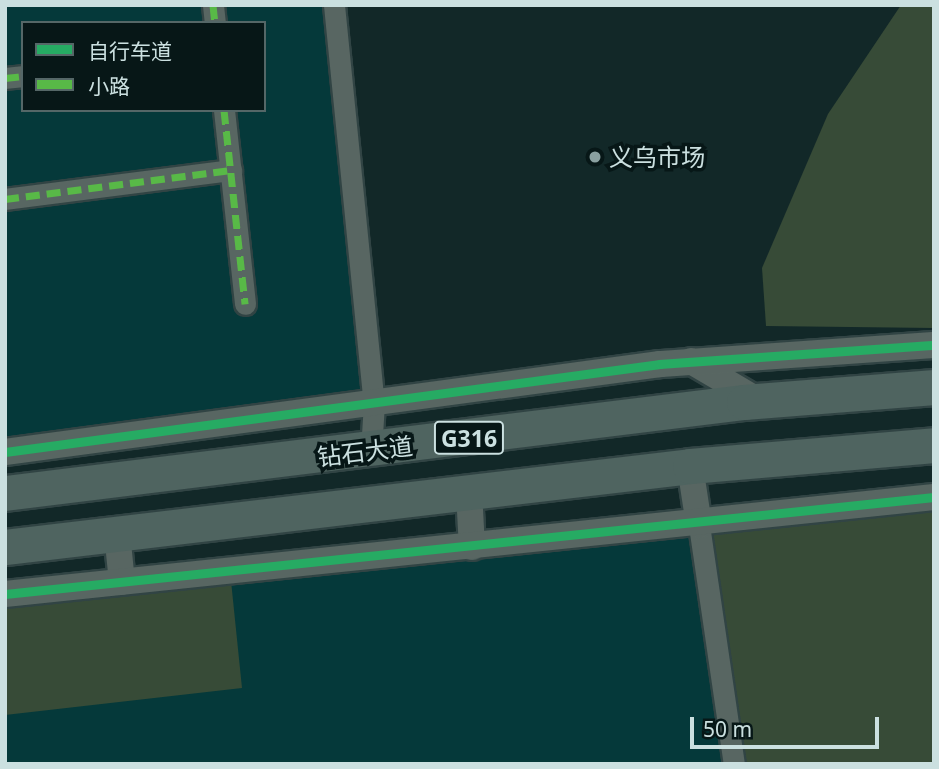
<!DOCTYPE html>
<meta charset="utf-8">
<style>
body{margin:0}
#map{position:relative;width:939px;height:769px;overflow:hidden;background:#122828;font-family:"Noto Sans","Noto Sans SC",sans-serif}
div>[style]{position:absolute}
.built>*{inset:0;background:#05393a}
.green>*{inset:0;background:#374b37}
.roads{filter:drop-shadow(2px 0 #314444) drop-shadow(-2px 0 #314444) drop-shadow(0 2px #314444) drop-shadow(0 -2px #314444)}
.minor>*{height:21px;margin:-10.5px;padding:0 10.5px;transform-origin:10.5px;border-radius:10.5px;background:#586662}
.tertiary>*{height:26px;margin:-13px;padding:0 13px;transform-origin:13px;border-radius:13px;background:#586662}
.trunk>*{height:35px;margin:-17.5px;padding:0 17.5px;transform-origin:17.5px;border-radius:17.5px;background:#4f6460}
.quiet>*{height:7px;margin-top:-3.5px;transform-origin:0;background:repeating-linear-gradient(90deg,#58b947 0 14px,transparent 0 21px)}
.cycleway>*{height:9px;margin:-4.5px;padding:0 4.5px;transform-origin:4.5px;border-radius:4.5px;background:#26ab63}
.dots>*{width:19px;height:19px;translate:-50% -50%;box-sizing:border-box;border:4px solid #071717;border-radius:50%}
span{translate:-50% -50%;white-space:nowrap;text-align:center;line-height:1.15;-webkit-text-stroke:7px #071717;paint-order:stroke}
.shield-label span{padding:2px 5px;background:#071717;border:2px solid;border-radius:5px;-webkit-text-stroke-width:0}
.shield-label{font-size:23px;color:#cbe0e0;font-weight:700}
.poi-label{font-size:24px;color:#cbe0e0}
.left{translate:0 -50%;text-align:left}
.street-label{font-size:24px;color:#cbe0e0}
.frame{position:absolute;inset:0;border:7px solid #cbe0e0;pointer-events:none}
.legend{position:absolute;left:21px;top:21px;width:245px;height:91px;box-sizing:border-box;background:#071717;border:2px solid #556767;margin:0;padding:9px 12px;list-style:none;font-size:21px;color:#cbe0e0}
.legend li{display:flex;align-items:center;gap:14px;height:35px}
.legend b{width:35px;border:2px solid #556767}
.scale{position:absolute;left:690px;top:717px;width:189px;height:32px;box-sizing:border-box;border:4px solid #cbe0e0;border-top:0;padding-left:9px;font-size:21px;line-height:24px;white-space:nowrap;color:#cbe0e0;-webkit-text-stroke:5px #071717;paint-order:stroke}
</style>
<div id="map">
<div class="built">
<div style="clip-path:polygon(evenodd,5px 5px,334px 5px,374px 403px,5px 451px,5px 5px,23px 23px,264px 23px,264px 110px,23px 110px,23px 23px)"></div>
<div style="clip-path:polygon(699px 525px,734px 764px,5px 764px,5px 596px)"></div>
</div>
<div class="green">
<div style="clip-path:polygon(901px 5px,934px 5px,934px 328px,766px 326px,762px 268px,828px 114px)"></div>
<div style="clip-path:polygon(934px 497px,934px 764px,734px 764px,699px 525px)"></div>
<div style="clip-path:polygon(230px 571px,242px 688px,5px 715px,5px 596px)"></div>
</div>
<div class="roads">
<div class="minor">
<div style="left:213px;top:5px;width:18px;rotate:84deg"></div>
<div style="left:334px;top:5px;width:400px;rotate:84.3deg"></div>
<div style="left:374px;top:403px;width:48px;rotate:93.6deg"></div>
<div style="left:5px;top:78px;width:18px;rotate:-6deg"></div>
<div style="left:224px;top:110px;width:195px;rotate:83.8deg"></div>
<div style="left:5px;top:199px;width:228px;rotate:-7.3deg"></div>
<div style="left:699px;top:525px;width:242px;rotate:81.7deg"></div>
</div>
<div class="tertiary">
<div style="left:691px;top:361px;width:79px;rotate:30.5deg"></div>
<div style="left:5px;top:452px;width:661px;rotate:-7.65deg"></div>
<div style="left:660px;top:364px;width:275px;rotate:-4deg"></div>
<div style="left:690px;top:466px;width:60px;rotate:81.3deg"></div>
<div style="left:469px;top:492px;width:55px;rotate:86.9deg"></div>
<div style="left:117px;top:533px;width:49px;rotate:84.2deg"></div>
<div style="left:5px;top:594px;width:934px;rotate:-5.96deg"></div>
</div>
<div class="trunk">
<div style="left:5px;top:493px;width:745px;rotate:-7.02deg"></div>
<div style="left:744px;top:402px;width:191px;rotate:-4.5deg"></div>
<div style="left:5px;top:547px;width:690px;rotate:-6.74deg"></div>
<div style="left:690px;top:466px;width:245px;rotate:-4.9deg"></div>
</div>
</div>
<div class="quiet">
<div style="left:213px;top:5px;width:18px;rotate:84deg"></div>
<div style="left:5px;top:78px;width:18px;rotate:-6deg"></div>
<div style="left:224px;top:110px;width:195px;rotate:83.8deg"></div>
<div style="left:5px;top:199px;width:228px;rotate:-7.3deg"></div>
</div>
<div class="cycleway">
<div style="left:5px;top:452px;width:661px;rotate:-7.65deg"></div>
<div style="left:660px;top:364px;width:275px;rotate:-4deg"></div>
<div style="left:5px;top:594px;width:934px;rotate:-5.96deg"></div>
</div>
<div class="dots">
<div style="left:595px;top:157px;background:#8aa0a0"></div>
</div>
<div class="shield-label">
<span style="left:469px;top:438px">G316</span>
</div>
<div class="poi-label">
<span class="left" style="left:609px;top:157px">义乌市场</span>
</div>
<div class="street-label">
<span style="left:365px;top:451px;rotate:-7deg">钻石大道</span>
</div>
<div class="frame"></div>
<ul class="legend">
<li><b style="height:9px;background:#26ab63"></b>自行车道</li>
<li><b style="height:9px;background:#58b947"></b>小路</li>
</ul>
<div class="scale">50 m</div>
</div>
